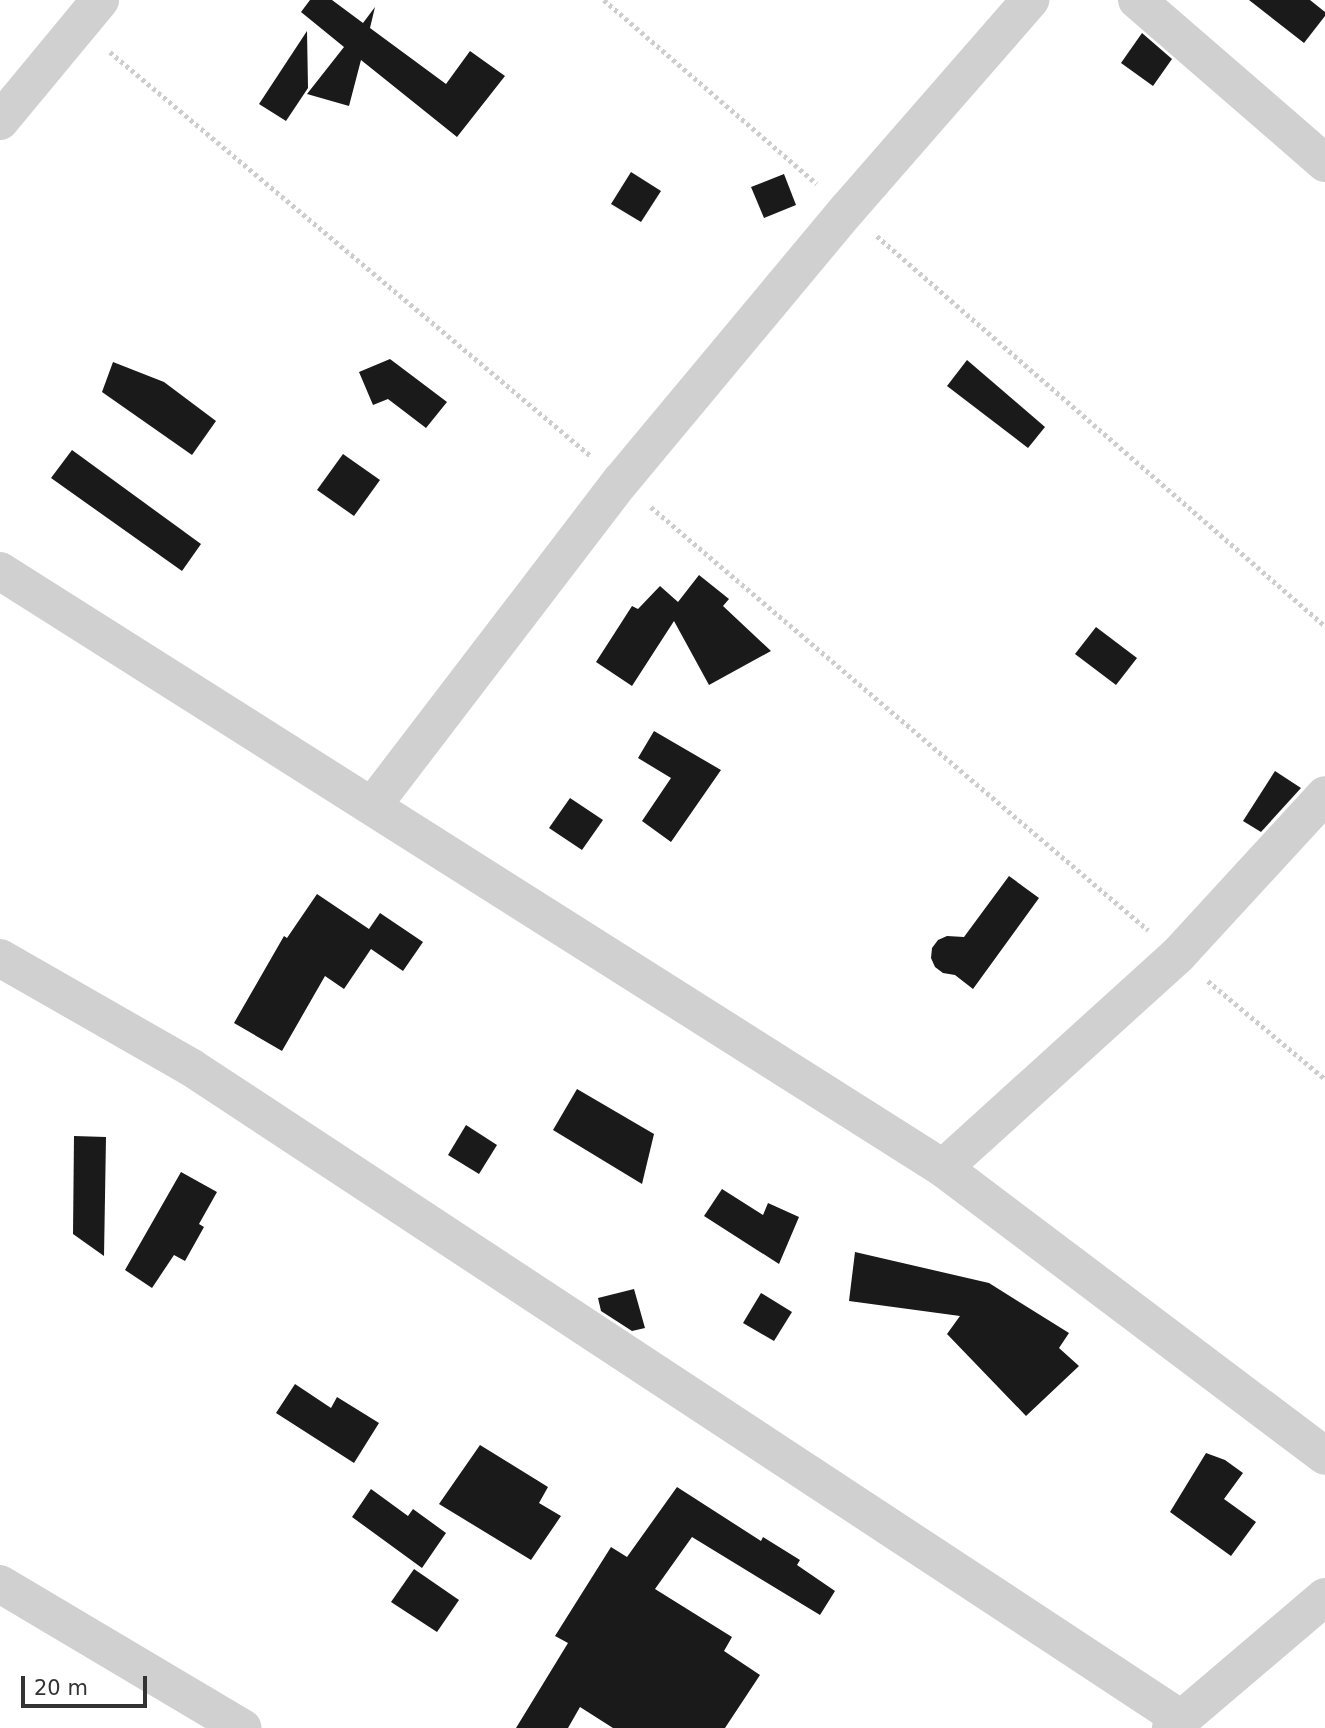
<!DOCTYPE html>
<style>
body{margin:0}
#map{position:relative;width:1325px;height:1728px;overflow:hidden;background:#fff;font-family:"DejaVu Sans",sans-serif}
div>[style]{position:absolute}
.building>*{inset:0;background:#1a1a1a}
.path>*{height:4.5px;margin-top:-2.25px;transform-origin:0;background:repeating-linear-gradient(90deg,#cdcdcd 0 3.5px,transparent 0 7px)}
.minor>*{height:38px;margin:-19px;padding:0 19px;transform-origin:19px;border-radius:19px;background:#d0d0d0}
.tertiary>*{height:38px;margin:-19px;padding:0 19px;transform-origin:19px;border-radius:19px;background:#d0d0d0}
span{translate:-50% -50%;white-space:nowrap;text-align:center;line-height:1.15;-webkit-text-stroke:7px #fff;paint-order:stroke}
.scale{position:absolute;left:21px;top:1676px;width:126px;height:32px;box-sizing:border-box;border:4px solid #333;border-top:0;padding-left:9px;font-size:21px;line-height:24px;white-space:nowrap;color:#333;-webkit-text-stroke:5px #fff;paint-order:stroke}
</style>
<div id="map">
<div class="building">
<div style="clip-path:polygon(310px 0,332px 0,363px 23px,375px 7px,370px 28px,446px 84px,470px 51px,505px 76px,457px 137px,361px 60px,349px 106px,307px 94px,344px 47px,301px 12px)"></div>
<div style="clip-path:polygon(1249px 0,1310px 0,1325px 12px,1325px 16px,1304px 43px)"></div>
<div style="clip-path:polygon(307px 31px,308px 88px,286px 121px,259px 104px)"></div>
<div style="clip-path:polygon(1142px 33px,1172px 59px,1153px 86px,1121px 63px)"></div>
<div style="clip-path:polygon(631px 172px,661px 191px,641px 222px,611px 204px)"></div>
<div style="clip-path:polygon(784px 174px,796px 205px,764px 218px,751px 187px)"></div>
<div style="clip-path:polygon(390px 359px,447px 402px,426px 428px,388px 399px,373px 405px,359px 372px)"></div>
<div style="clip-path:polygon(967px 360px,1045px 427px,1028px 448px,947px 386px)"></div>
<div style="clip-path:polygon(113px 362px,164px 382px,216px 421px,192px 455px,102px 392px)"></div>
<div style="clip-path:polygon(72px 450px,201px 544px,182px 571px,51px 478px)"></div>
<div style="clip-path:polygon(343px 454px,380px 480px,354px 516px,317px 490px)"></div>
<div style="clip-path:polygon(699px 575px,729px 599px,723px 606px,771px 651px,709px 685px,674px 621px,632px 686px,596px 662px,632px 606px,638px 609px,660px 586px,678px 602px)"></div>
<div style="clip-path:polygon(1096px 627px,1137px 658px,1116px 685px,1075px 654px)"></div>
<div style="clip-path:polygon(654px 731px,721px 770px,671px 842px,642px 821px,671px 778px,638px 758px)"></div>
<div style="clip-path:polygon(1275px 771px,1301px 788px,1261px 832px,1243px 821px)"></div>
<div style="clip-path:polygon(570px 798px,603px 820px,582px 850px,549px 828px)"></div>
<div style="clip-path:polygon(1009px 876px,1039px 898px,973px 989px,955px 975px,943px 973px,935px 967px,931px 958px,932px 948px,938px 940px,947px 936px,964px 937px)"></div>
<div style="clip-path:polygon(317px 894px,369px 929px,380px 913px,423px 942px,403px 971px,371px 949px,344px 989px,325px 976px,282px 1051px,234px 1023px,284px 936px,287px 938px)"></div>
<div style="clip-path:polygon(577px 1089px,654px 1134px,642px 1184px,553px 1130px)"></div>
<div style="clip-path:polygon(466px 1125px,497px 1145px,479px 1174px,448px 1155px)"></div>
<div style="clip-path:polygon(74px 1136px,106px 1137px,104px 1256px,73px 1234px)"></div>
<div style="clip-path:polygon(181px 1172px,217px 1192px,199px 1224px,204px 1227px,185px 1261px,174px 1255px,152px 1288px,125px 1270px)"></div>
<div style="clip-path:polygon(722px 1189px,763px 1215px,768px 1203px,799px 1217px,779px 1264px,704px 1216px)"></div>
<div style="clip-path:polygon(855px 1252px,989px 1283px,1069px 1333px,1059px 1348px,1079px 1366px,1026px 1416px,947px 1334px,960px 1316px,849px 1301px)"></div>
<div style="clip-path:polygon(634px 1289px,645px 1328px,632px 1331px,601px 1311px,598px 1298px)"></div>
<div style="clip-path:polygon(761px 1293px,792px 1312px,774px 1341px,743px 1323px)"></div>
<div style="clip-path:polygon(295px 1384px,331px 1408px,337px 1397px,379px 1423px,354px 1463px,276px 1413px)"></div>
<div style="clip-path:polygon(480px 1445px,548px 1487px,539px 1503px,561px 1516px,531px 1560px,439px 1504px)"></div>
<div style="clip-path:polygon(1206px 1453px,1225px 1460px,1243px 1473px,1224px 1499px,1256px 1522px,1231px 1556px,1170px 1512px)"></div>
<div style="clip-path:polygon(677px 1487px,761px 1541px,763px 1537px,800px 1560px,797px 1565px,835px 1591px,820px 1615px,692px 1537px,655px 1589px,732px 1637px,724px 1651px,760px 1675px,725px 1728px,613px 1728px,580px 1707px,568px 1728px,516px 1728px,568px 1643px,555px 1636px,611px 1547px,627px 1557px)"></div>
<div style="clip-path:polygon(371px 1489px,408px 1516px,413px 1509px,446px 1533px,422px 1568px,352px 1517px)"></div>
<div style="clip-path:polygon(414px 1569px,459px 1600px,437px 1632px,391px 1602px)"></div>
</div>
<div class="path">
<div style="left:604px;top:0;width:281px;rotate:40.8deg"></div>
<div style="left:110px;top:52px;width:628px;rotate:40.03deg"></div>
<div style="left:877px;top:236px;width:594px;rotate:41.04deg"></div>
<div style="left:651px;top:507px;width:653px;rotate:40.4deg"></div>
<div style="left:1208px;top:981px;width:153px;rotate:39.9deg"></div>
</div>
<div class="minor">
<div style="left:1137px;top:0;width:249px;rotate:40.9deg"></div>
<div style="left:0;top:121px;width:157px;rotate:-50.4deg"></div>
<div style="left:0;top:571px;width:1116px;rotate:32.34deg"></div>
<div style="left:943px;top:1168px;width:478px;rotate:37deg"></div>
<div style="left:373px;top:805px;width:408px;rotate:-52.6deg"></div>
<div style="left:621px;top:481px;width:353px;rotate:-50.2deg"></div>
<div style="left:847px;top:210px;width:279px;rotate:-48.9deg"></div>
<div style="left:0;top:958px;width:221px;rotate:29.8deg"></div>
<div style="left:192px;top:1068px;width:1184px;rotate:33.35deg"></div>
<div style="left:943px;top:1168px;width:317px;rotate:-42.2deg"></div>
<div style="left:1178px;top:955px;width:217px;rotate:-47.4deg"></div>
<div style="left:0;top:1584px;width:282px;rotate:30.7deg"></div>
</div>
<div class="tertiary">
<div style="left:1171px;top:1728px;width:202px;rotate:-40.4deg"></div>
</div>
<div class="scale">20 m</div>
</div>
